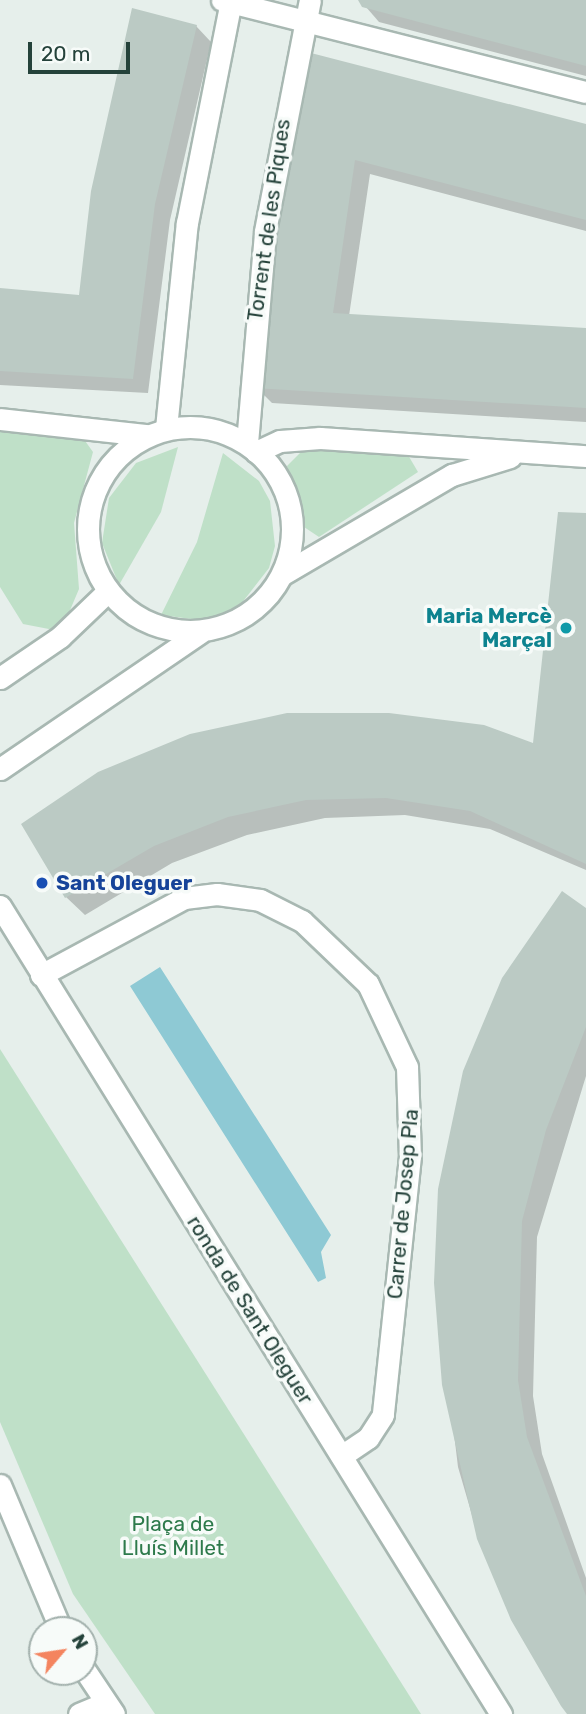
<!DOCTYPE html>
<meta charset="utf-8">
<style>
body{margin:0}
#map{position:relative;width:586px;height:1714px;overflow:hidden;background:#e6efeb;font-family:Rubik,sans-serif}
div>[style]{position:absolute}
.green>*{inset:0;background:#bfe0c8}
.water>*{inset:0;background:#8ec9d4}
.shadow>*{inset:0;background:#0003}
.building>*{inset:0;background:#bbcac4}
.roads{filter:drop-shadow(2px 0 #a8b8b2) drop-shadow(-2px 0 #a8b8b2) drop-shadow(0 2px #a8b8b2) drop-shadow(0 -2px #a8b8b2)}
.minor>*{height:21px;margin:-10.5px;padding:0 10.5px;transform-origin:10.5px;border-radius:10.5px;background:#fff}
.minor>.ring{margin:-10.5px;padding:0;box-sizing:content-box;background:none;border:21px solid #fff;border-radius:50%}
.tertiary>*{height:21px;margin:-10.5px;padding:0 10.5px;transform-origin:10.5px;border-radius:10.5px;background:#fff}
.dots>*{width:19px;height:19px;translate:-50% -50%;box-sizing:border-box;border:4px solid #f7fbf9;border-radius:50%}
span{translate:-50% -50%;white-space:nowrap;text-align:center;line-height:1.15;-webkit-text-stroke:7px #f7fbf9;paint-order:stroke}
.street-label{font-size:21px;color:#24423a}
.culture-label{font-size:21px;color:#0d838f;font-weight:700}
.right{translate:-100% -50%;text-align:right}
.transit-label{font-size:21px;color:#164399;font-weight:700}
.left{translate:0 -50%;text-align:left}
.park-label{font-size:21px;color:#2d7a4b}
.north{position:absolute;left:28px;top:1616px;width:70px;height:70px;box-sizing:border-box;background:#f7fbf9;border:2px solid #a3b1ad;border-radius:50%;rotate:61deg;font-size:19px;font-weight:700;line-height:28px;text-align:center;color:#24423a}
.north::after{content:'';display:block;margin:auto;width:24px;height:32px;background:#f4845f;clip-path:polygon(50% 0,100% 100%,50% 72%,0 100%)}
.scale{position:absolute;left:28px;top:42px;width:102px;height:32px;box-sizing:border-box;border:4px solid #24423a;border-top:0;padding-left:9px;font-size:21px;line-height:24px;white-space:nowrap;color:#24423a;-webkit-text-stroke:5px #f7fbf9;paint-order:stroke}
</style>
<div id="map">
<div class="green">
<div style="clip-path:polygon(0 429px,83px 438px,93px 452px,74px 523px,79px 589px,65px 622px,54px 630px,23px 624px,0 587px)"></div>
<div style="clip-path:polygon(178px 447px,161px 512px,119px 585px,102px 543px,109px 498px,136px 463px)"></div>
<div style="clip-path:polygon(305px 448px,408px 455px,418px 472px,319px 537px,304px 527px,287px 466px)"></div>
<div style="clip-path:polygon(223px 453px,259px 481px,270px 501px,275px 546px,269px 568px,241px 604px,221px 615px,199px 620px,161px 615px,197px 542px)"></div>
<div style="clip-path:polygon(0 1049px,421px 1714px,155px 1714px,73px 1594px,0 1422px)"></div>
</div>
<div class="water">
<div style="clip-path:polygon(160px 967px,331px 1235px,321px 1252px,326px 1278px,318px 1282px,130px 986px)"></div>
</div>
<div class="shadow">
<div style="clip-path:polygon(360px 0,586px 0,586px 76px,379px 22px)"></div>
<div style="clip-path:polygon(196px 26px,211px 42px,170px 220px,148px 393px,0 385px,0 290px,81px 297px)"></div>
<div style="clip-path:polygon(312px 55px,586px 126px,586px 231px,370px 174px,349px 316px,586px 329px,586px 422px,272px 403px,256px 387px)"></div>
<div style="clip-path:polygon(586px 515px,586px 870px,490px 829px,405px 815px,325px 818px,247px 835px,172px 863px,85px 915px,66px 897px,23px 824px,539px 747px)"></div>
<div style="clip-path:polygon(586px 910px,586px 1076px,537px 1237px,533px 1396px,542px 1454px,586px 1578px,586px 1714px,573px 1714px,479px 1539px,458px 1467px,436px 1283px)"></div>
</div>
<div class="building">
<div style="clip-path:polygon(358px 0,586px 0,586px 66px,362px 7px)"></div>
<div style="clip-path:polygon(132px 8px,197px 25px,155px 204px,133px 379px,0 371px,0 288px,79px 295px,91px 191px)"></div>
<div style="clip-path:polygon(311px 53px,586px 124px,586px 220px,355px 160px,333px 313px,586px 328px,586px 408px,254px 388px,276px 225px)"></div>
<div style="clip-path:polygon(558px 512px,586px 513px,586px 864px,470px 811px,386px 798px,306px 800px,228px 817px,154px 846px,65px 898px,21px 824px,98px 772px,190px 734px,287px 713px,389px 713px,484px 725px,533px 743px)"></div>
<div style="clip-path:polygon(562px 891px,586px 908px,586px 1027px,546px 1130px,522px 1221px,518px 1380px,527px 1437px,586px 1596px,586px 1714px,567px 1714px,561px 1706px,511px 1620px,477px 1539px,442px 1385px,434px 1283px,438px 1189px,463px 1071px,502px 978px)"></div>
</div>
<div class="roads">
<div class="minor">
<div style="left:222px;top:0;width:375px;rotate:14.2deg"></div>
<div style="left:0;top:419px;width:147px;rotate:6.3deg"></div>
<div class="ring" style="left:88px;top:427px;width:183px;height:183px"></div>
<div style="left:166px;top:428px;width:206px;rotate:-84.2deg"></div>
<div style="left:187px;top:223px;width:227px;rotate:-78.8deg"></div>
<div style="left:247px;top:443px;width:213px;rotate:-85.1deg"></div>
<div style="left:265px;top:231px;width:235px;rotate:-79deg"></div>
<div style="left:256px;top:452px;width:26px;rotate:-25deg"></div>
<div style="left:280px;top:441px;width:40px;rotate:-4.3deg"></div>
<div style="left:320px;top:438px;width:267px;rotate:3.9deg"></div>
<div style="left:283px;top:574px;width:196px;rotate:-30.4deg"></div>
<div style="left:452px;top:475px;width:61px;rotate:-17.2deg"></div>
<div style="left:0;top:678px;width:73px;rotate:-34.3deg"></div>
<div style="left:60px;top:637px;width:66px;rotate:-43.8deg"></div>
<div style="left:0;top:769px;width:243px;rotate:-34.3deg"></div>
<div style="left:41px;top:975px;width:162px;rotate:-28.3deg"></div>
<div style="left:184px;top:898px;width:33px;rotate:-7deg"></div>
<div style="left:217px;top:894px;width:43px;rotate:7.9deg"></div>
<div style="left:260px;top:900px;width:47px;rotate:26.6deg"></div>
<div style="left:302px;top:921px;width:91px;rotate:43.7deg"></div>
<div style="left:368px;top:984px;width:92px;rotate:64.8deg"></div>
<div style="left:407px;top:1067px;width:89px;rotate:88.1deg"></div>
<div style="left:410px;top:1156px;width:260px;rotate:96deg"></div>
<div style="left:383px;top:1415px;width:27px;rotate:123deg"></div>
<div style="left:368px;top:1438px;width:32px;rotate:146deg"></div>
<div style="left:0;top:1485px;width:157px;rotate:67.2deg"></div>
<div style="left:84px;top:1669px;width:54px;rotate:56.3deg"></div>
<div style="left:79px;top:1714px;width:28px;rotate:-23deg"></div>
</div>
<div class="tertiary">
<div style="left:0;top:906px;width:951px;rotate:58.2deg"></div>
</div>
</div>
<div class="dots">
<div style="left:566px;top:628px;background:#0f9aa8"></div>
<div style="left:42px;top:883px;background:#1a4fb4"></div>
</div>
<div class="street-label">
<span style="left:269px;top:220px;rotate:-82deg">Torrent de les Piques</span>
<span style="left:403px;top:1204px;rotate:-85deg">Carrer de Josep Pla</span>
<span style="left:250px;top:1310px;rotate:58deg">ronda de Sant Oleguer</span>
</div>
<div class="culture-label">
<span class="right" style="left:552px;top:628px">Maria Mercè<br>Marçal</span>
</div>
<div class="transit-label">
<span class="left" style="left:56px;top:883px">Sant Oleguer</span>
</div>
<div class="park-label">
<span style="left:173px;top:1536px">Plaça de<br>Lluís Millet</span>
</div>
<div class="north">N</div>
<div class="scale">20 m</div>
</div>
